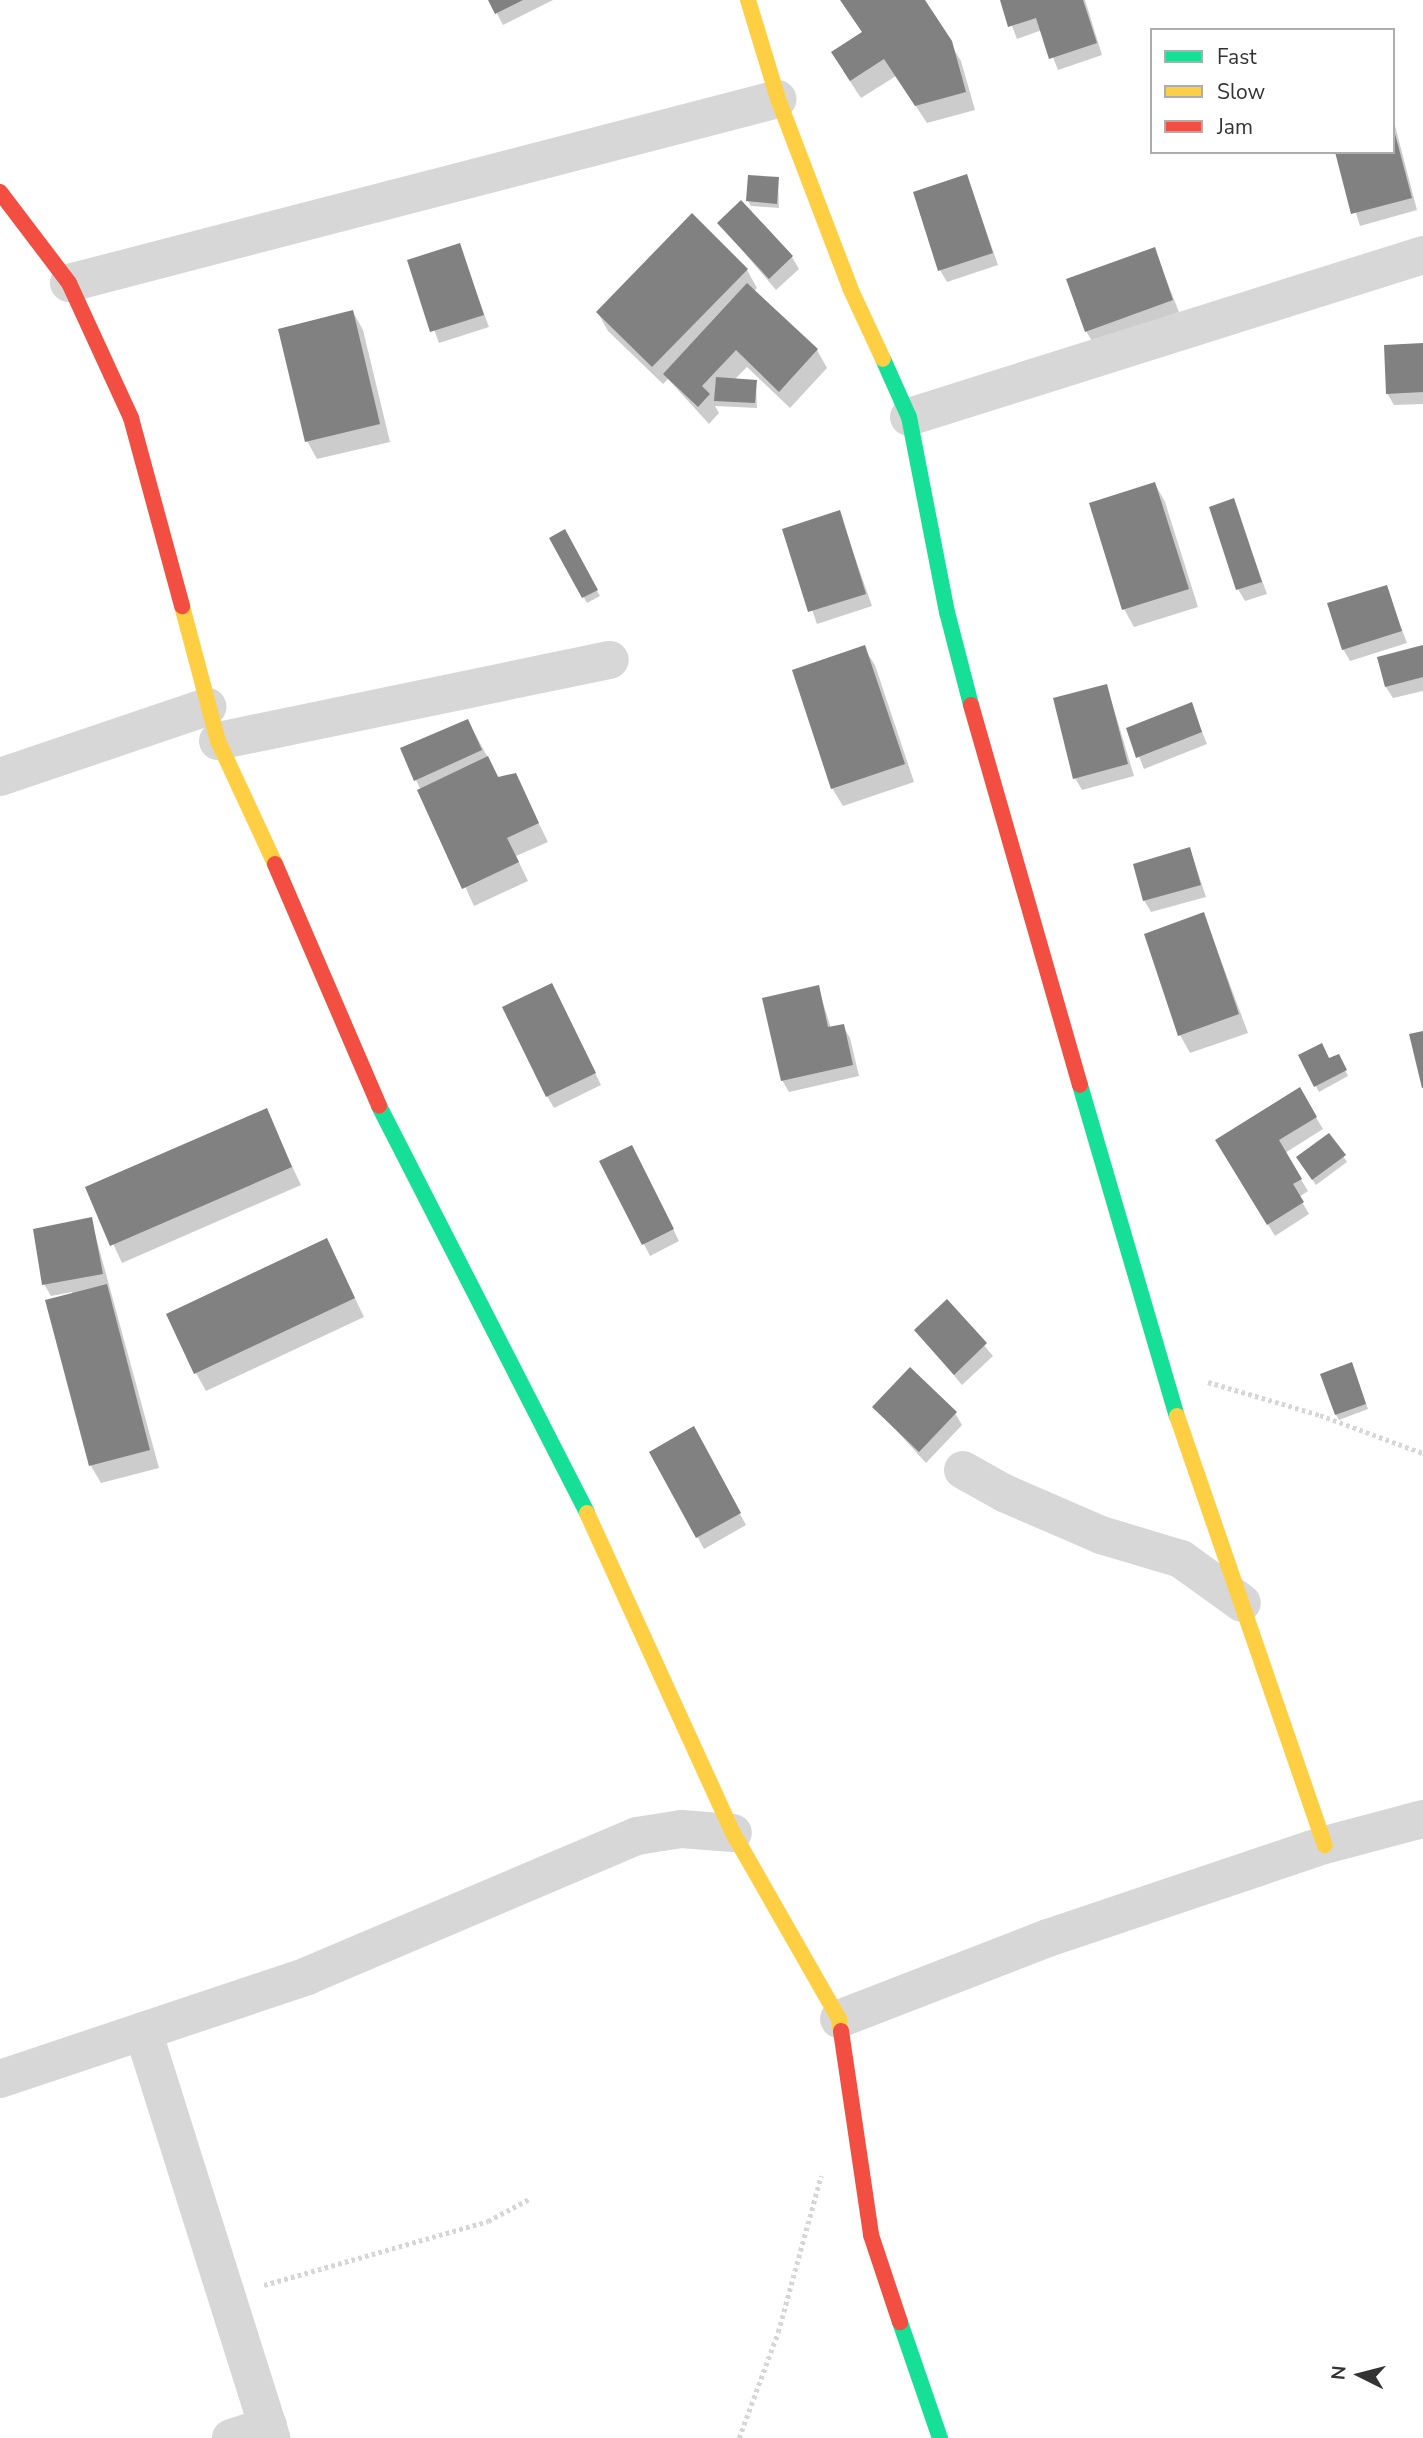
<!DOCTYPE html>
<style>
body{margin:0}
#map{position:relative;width:1423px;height:2438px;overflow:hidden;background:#fff;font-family:"Nunito Sans",sans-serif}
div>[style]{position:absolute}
.shadow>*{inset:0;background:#0003}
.building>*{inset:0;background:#818181}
.path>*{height:4.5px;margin-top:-2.25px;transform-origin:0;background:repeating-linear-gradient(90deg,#d6d6d6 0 3.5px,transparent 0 7px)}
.street>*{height:38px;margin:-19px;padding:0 19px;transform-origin:19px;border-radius:19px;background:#d7d7d7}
.fast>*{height:16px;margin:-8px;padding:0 8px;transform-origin:8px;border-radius:8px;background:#16e098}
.slow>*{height:16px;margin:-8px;padding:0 8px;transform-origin:8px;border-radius:8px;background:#ffcf43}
.jam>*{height:16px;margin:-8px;padding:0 8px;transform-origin:8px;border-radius:8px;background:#f24e42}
span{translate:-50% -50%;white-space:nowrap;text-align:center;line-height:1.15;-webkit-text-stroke:7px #fff;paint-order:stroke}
.legend{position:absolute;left:1150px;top:28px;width:245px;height:126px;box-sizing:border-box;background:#fff;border:2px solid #adadad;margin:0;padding:9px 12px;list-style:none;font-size:21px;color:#333}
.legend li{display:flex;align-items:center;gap:14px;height:35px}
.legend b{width:35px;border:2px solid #adadad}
.north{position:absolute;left:1325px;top:2340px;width:70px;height:70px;-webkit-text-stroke:5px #fff;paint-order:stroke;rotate:276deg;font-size:19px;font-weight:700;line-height:28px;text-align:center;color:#333}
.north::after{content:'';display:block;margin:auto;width:24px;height:32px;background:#333;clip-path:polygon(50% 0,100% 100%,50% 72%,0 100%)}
</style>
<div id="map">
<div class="shadow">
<div style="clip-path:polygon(490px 0,553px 0,503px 25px)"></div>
<div style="clip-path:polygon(841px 0,923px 0,961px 61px,975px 110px,927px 123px,896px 76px,861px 98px,843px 71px,863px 33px)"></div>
<div style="clip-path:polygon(1002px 0,1085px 0,1102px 55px,1058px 70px,1042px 30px,1017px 39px)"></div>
<div style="clip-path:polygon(1393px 118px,1417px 210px,1360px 226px,1337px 152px,1393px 152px)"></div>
<div style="clip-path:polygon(967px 176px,998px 265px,947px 282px,940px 270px)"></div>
<div style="clip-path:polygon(778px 179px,779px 208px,751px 206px,748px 201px)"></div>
<div style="clip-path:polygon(719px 223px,792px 257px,799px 269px,776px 290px)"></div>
<div style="clip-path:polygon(459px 245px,489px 327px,439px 343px,409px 262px)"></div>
<div style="clip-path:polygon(1154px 249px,1179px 312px,1093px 343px,1086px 331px)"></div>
<div style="clip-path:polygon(747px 270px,757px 288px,754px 291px,817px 350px,827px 368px,790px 408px,747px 367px,734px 380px,756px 382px,757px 408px,715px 406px,719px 413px,709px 424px,668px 379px,663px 384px,608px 331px,598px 313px)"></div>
<div style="clip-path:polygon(353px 312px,363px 330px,390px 442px,317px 459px,307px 441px)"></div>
<div style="clip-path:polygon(1423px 345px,1423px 404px,1394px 405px,1387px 393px)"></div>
<div style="clip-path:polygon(1155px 484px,1165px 502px,1198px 607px,1134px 627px,1124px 609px,1091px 504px)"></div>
<div style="clip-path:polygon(1233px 500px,1267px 594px,1245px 601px,1238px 589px)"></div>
<div style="clip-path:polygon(839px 512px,872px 606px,817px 624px,784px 530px)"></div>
<div style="clip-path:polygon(564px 531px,600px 596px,587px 603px,551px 538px)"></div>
<div style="clip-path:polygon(1386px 587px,1407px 643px,1350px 661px,1343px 649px)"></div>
<div style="clip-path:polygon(1423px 647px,1423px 691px,1393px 698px,1386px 687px)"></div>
<div style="clip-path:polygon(864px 648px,875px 665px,914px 782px,843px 806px,832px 788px)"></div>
<div style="clip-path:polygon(1107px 686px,1134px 776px,1082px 790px,1075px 778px)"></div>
<div style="clip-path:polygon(1191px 704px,1207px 744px,1144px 769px,1128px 729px)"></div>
<div style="clip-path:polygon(468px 721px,499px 778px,515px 775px,548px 842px,516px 856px,528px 881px,474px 906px,416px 780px)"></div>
<div style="clip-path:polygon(1190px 849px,1206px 897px,1151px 912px,1144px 900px)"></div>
<div style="clip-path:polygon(1204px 915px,1248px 1033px,1190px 1053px,1180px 1035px)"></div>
<div style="clip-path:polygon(818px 987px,831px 1028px,843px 1026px,850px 1038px,859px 1076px,789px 1092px,782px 1080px)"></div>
<div style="clip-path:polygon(558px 997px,601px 1085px,554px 1108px,547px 1096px)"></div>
<div style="clip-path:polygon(1300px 1056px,1329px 1060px,1338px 1056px,1348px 1076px,1319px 1092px)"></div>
<div style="clip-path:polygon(1299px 1089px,1323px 1129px,1285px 1153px,1308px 1191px,1299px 1197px,1309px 1214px,1275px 1236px,1217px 1140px)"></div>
<div style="clip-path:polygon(266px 1111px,301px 1185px,122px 1263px,87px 1188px)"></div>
<div style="clip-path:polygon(1329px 1135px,1347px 1162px,1316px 1185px,1301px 1163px)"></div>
<div style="clip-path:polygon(638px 1159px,679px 1241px,650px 1256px,602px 1162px)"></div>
<div style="clip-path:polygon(91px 1219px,159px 1468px,101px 1483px,91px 1466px,72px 1292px,51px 1296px,44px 1284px)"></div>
<div style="clip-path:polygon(327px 1240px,364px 1317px,206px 1391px,196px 1373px)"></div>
<div style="clip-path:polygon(947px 1301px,993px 1356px,962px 1385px,916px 1330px)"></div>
<div style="clip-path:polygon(1354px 1369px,1368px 1409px,1339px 1420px,1336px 1415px)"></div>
<div style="clip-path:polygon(875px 1407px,955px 1413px,962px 1425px,926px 1463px)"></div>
<div style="clip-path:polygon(694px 1429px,746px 1525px,704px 1549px,651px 1452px)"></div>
</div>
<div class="building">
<div style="clip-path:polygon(488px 0,523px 0,495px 14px)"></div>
<div style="clip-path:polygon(840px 0,925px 0,952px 41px,966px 92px,915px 106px,884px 59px,850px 81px,831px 52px,862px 32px)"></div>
<div style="clip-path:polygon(1000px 0,1083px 0,1097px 43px,1049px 59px,1036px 18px,1008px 27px)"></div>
<div style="clip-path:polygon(1394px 130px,1412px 198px,1351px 214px,1335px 152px,1393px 152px)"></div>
<div style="clip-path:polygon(967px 174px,993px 253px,938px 271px,913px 192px)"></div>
<div style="clip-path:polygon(748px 175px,779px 177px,777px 204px,746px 201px)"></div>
<div style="clip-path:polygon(741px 200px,793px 256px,769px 279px,717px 223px)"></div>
<div style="clip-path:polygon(692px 213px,748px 269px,652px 367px,596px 312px)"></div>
<div style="clip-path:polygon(460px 243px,484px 315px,430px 332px,407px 260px)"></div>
<div style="clip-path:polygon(1155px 247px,1173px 300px,1085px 332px,1066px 279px)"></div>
<div style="clip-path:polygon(747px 283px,818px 349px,779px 392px,736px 350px,702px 386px,710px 394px,698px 407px,663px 374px)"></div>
<div style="clip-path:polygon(353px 310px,380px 424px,305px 442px,278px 329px)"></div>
<div style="clip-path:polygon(1423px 343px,1423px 392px,1386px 394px,1384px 345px)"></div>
<div style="clip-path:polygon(716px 377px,757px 380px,755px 403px,714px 401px)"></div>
<div style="clip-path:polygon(1155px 482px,1189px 589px,1122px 610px,1089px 503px)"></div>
<div style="clip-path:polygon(1234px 498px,1262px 582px,1236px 590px,1209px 507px)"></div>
<div style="clip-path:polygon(840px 510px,866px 594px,808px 612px,782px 529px)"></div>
<div style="clip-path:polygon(565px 529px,598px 590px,582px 598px,549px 538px)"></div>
<div style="clip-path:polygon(1387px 585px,1402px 631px,1342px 650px,1327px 603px)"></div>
<div style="clip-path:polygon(865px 645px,905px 764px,831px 789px,792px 670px)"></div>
<div style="clip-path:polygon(1423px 645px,1423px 677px,1385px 687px,1377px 657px)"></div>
<div style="clip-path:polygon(1107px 684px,1128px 764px,1073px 779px,1053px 698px)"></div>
<div style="clip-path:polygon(1192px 702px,1202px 732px,1136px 758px,1126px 728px)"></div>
<div style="clip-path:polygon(468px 719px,482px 750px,414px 781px,400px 748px)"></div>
<div style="clip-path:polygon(488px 756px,498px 777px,516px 773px,539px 823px,507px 838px,519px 862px,462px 889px,417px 790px)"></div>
<div style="clip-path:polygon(1190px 847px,1201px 885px,1143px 901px,1133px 864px)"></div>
<div style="clip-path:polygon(1204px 912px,1239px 1014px,1178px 1036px,1144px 934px)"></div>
<div style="clip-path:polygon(552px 983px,596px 1073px,546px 1097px,502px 1007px)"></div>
<div style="clip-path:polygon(819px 985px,828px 1027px,844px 1024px,853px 1065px,781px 1081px,762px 998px)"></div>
<div style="clip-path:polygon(1423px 1031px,1423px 1088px,1422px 1088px,1409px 1034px)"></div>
<div style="clip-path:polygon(1322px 1043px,1329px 1058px,1339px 1054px,1347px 1070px,1314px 1087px,1298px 1055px)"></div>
<div style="clip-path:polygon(1300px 1087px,1317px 1117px,1279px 1140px,1302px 1179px,1293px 1184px,1304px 1202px,1267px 1225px,1215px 1140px)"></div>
<div style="clip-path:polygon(267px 1108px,292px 1167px,110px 1246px,85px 1187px)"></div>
<div style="clip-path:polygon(1329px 1133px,1346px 1155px,1312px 1180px,1296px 1157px)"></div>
<div style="clip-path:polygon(632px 1145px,674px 1229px,642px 1245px,599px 1161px)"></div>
<div style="clip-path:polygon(92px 1217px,103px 1274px,42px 1285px,33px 1229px)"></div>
<div style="clip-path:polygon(327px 1238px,355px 1298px,194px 1374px,166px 1314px)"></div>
<div style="clip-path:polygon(107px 1284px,150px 1450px,89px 1466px,45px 1300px)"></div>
<div style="clip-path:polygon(947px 1299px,987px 1343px,954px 1375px,914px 1330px)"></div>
<div style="clip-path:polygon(1352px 1362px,1366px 1404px,1335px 1415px,1320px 1374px)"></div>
<div style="clip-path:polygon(910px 1367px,957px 1412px,919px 1452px,872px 1407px)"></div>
<div style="clip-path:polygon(694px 1426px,741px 1513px,696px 1538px,649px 1452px)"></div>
</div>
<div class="path">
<div style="left:1208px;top:1382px;width:117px;rotate:16.4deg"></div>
<div style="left:1320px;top:1415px;width:110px;rotate:20.3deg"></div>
<div style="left:264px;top:2285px;width:233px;rotate:-15.9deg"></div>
<div style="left:488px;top:2221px;width:47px;rotate:-28.2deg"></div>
<div style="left:739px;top:2438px;width:113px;rotate:-69.8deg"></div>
<div style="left:778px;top:2332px;width:162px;rotate:-74.6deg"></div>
</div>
<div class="street">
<div style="left:69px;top:283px;width:732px;rotate:-14.55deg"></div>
<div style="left:909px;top:417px;width:539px;rotate:-17.49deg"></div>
<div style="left:218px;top:741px;width:400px;rotate:-11.7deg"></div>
<div style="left:0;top:777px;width:219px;rotate:-18.7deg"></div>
<div style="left:963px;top:1470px;width:47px;rotate:29.3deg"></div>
<div style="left:1004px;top:1493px;width:106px;rotate:23.4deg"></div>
<div style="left:1101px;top:1535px;width:84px;rotate:16.7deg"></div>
<div style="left:1181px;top:1559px;width:75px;rotate:35.8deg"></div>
<div style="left:839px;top:2019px;width:224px;rotate:-21.2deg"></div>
<div style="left:1048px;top:1938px;width:292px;rotate:-18.6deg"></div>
<div style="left:1325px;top:1845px;width:101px;rotate:-14.9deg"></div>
<div style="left:143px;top:2031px;width:427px;rotate:72.5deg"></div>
<div style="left:0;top:2079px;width:324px;rotate:-18.5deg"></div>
<div style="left:307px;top:1976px;width:358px;rotate:-23deg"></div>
<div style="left:637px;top:1836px;width:45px;rotate:-9deg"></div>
<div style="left:681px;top:1829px;width:52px;rotate:4.4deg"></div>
<div style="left:231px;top:2438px;width:39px;rotate:-18deg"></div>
</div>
<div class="fast">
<div style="left:883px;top:359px;width:64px;rotate:65.9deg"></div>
<div style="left:909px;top:417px;width:199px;rotate:79deg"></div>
<div style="left:947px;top:612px;width:96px;rotate:75.5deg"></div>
<div style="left:1080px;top:1085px;width:345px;rotate:73.7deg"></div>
<div style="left:379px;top:1106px;width:457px;rotate:62.9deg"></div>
<div style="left:900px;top:2322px;width:123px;rotate:71deg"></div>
</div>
<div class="slow">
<div style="left:748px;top:0;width:103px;rotate:73.1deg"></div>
<div style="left:778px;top:99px;width:202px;rotate:69.1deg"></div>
<div style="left:850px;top:288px;width:78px;rotate:65.1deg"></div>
<div style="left:182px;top:606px;width:140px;rotate:75.1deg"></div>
<div style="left:218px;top:741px;width:136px;rotate:65.1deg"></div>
<div style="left:1177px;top:1416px;width:454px;rotate:71deg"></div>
<div style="left:587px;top:1513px;width:352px;rotate:65.5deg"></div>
<div style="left:733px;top:1833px;width:214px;rotate:60.3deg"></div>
<div style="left:839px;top:2019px;width:12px;rotate:81deg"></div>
</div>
<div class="jam">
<div style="left:0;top:192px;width:114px;rotate:52.8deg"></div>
<div style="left:69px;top:283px;width:149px;rotate:65.3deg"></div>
<div style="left:131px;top:418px;width:195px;rotate:74.8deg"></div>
<div style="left:971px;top:705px;width:395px;rotate:74deg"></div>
<div style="left:275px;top:864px;width:263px;rotate:66.7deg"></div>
<div style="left:841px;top:2031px;width:206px;rotate:81.6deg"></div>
<div style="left:871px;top:2235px;width:92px;rotate:71.6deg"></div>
</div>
<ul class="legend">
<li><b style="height:9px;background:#16e098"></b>Fast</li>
<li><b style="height:9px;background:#ffcf43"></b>Slow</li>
<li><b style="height:9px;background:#f24e42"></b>Jam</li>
</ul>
<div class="north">N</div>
</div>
